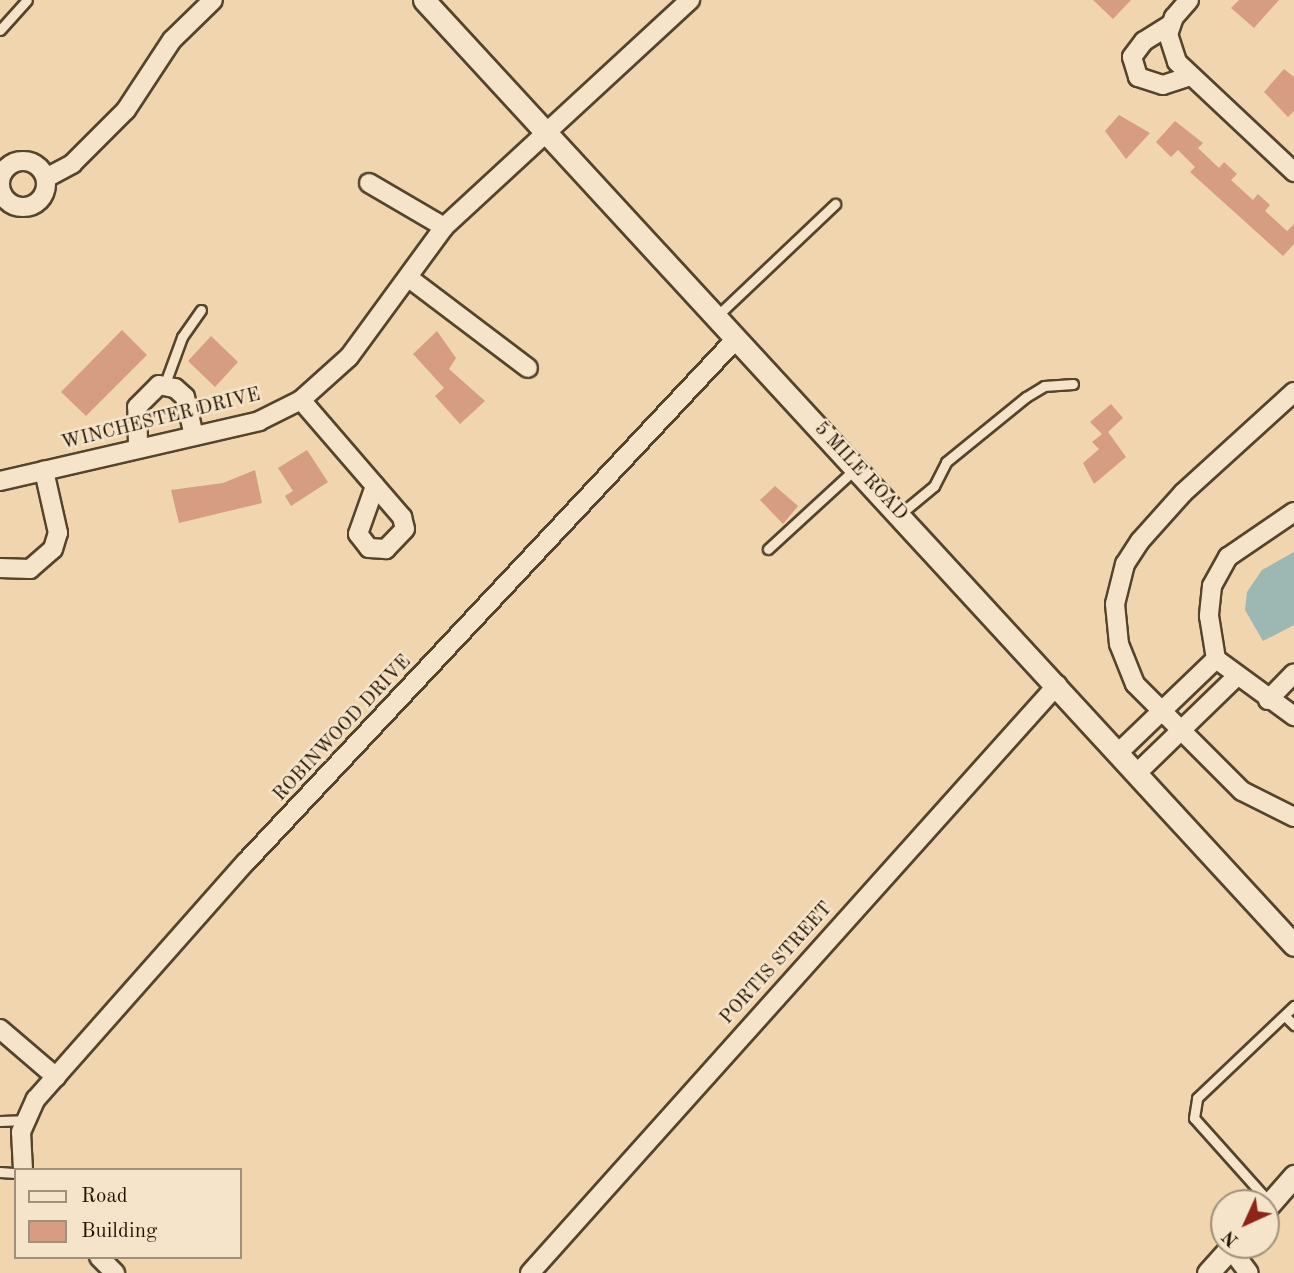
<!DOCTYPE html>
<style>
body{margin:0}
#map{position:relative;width:1294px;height:1273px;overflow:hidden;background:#f0d5ae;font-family:"Old Standard TT",serif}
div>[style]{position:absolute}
.water>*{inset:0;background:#9db7b3}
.building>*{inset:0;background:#d79d83}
.roads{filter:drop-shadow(2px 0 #55442c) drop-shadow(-2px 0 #55442c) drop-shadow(0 2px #55442c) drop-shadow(0 -2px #55442c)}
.service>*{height:9px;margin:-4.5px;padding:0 4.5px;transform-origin:4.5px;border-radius:4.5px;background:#f5e4ca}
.minor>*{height:18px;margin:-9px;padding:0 9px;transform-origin:9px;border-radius:9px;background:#f5e4ca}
.minor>.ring{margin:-9px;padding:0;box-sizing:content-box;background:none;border:18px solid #f5e4ca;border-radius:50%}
.tertiary>*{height:21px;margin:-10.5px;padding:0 10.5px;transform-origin:10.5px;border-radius:10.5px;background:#f5e4ca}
span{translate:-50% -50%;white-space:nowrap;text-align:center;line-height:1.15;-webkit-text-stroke:5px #f5e4ca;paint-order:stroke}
.street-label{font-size:19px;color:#211300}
.legend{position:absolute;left:14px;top:1168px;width:228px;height:91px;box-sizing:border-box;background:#f5e4ca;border:2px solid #a09079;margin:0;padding:9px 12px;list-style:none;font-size:21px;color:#211300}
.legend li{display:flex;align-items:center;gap:14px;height:35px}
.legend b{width:35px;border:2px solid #a09079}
.north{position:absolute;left:1210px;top:1189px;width:70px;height:70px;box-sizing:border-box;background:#f5e4ca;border:2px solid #a09079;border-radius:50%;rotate:225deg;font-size:19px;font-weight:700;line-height:28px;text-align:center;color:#211300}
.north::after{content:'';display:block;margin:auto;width:24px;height:32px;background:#8f2418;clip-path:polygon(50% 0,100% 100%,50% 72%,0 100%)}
</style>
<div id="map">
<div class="water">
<div style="clip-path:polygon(1294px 552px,1294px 625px,1263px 641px,1245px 610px,1247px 592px,1262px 570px)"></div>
</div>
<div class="building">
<div style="clip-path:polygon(1093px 0,1131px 0,1113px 19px)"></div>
<div style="clip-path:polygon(1239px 0,1279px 0,1254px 28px,1231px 8px)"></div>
<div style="clip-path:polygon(1284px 69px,1294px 77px,1294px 111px,1288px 117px,1264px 92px)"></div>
<div style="clip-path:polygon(1119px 115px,1150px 133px,1126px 159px,1105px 131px)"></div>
<div style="clip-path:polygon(1175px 121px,1203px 143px,1198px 148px,1219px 168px,1224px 162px,1237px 174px,1231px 180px,1253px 200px,1258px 194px,1270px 205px,1265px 211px,1287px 231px,1294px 224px,1294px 244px,1283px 256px,1190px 172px,1195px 167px,1178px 150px,1171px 157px,1156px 142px)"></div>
<div style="clip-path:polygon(122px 330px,147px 355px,86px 416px,61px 392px)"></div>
<div style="clip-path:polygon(437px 331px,456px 358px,449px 369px,485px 401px,460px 424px,435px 396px,444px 388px,413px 354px)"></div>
<div style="clip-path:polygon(211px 336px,238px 362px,215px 387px,188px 361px)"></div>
<div style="clip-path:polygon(1111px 404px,1123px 418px,1108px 432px,1126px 457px,1094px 484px,1083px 463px,1099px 449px,1092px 442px,1102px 434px,1090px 422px)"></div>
<div style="clip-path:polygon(307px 450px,328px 482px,291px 506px,285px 496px,293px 491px,278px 468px)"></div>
<div style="clip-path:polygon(255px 470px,262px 503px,179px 523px,171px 490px,223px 483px)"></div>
<div style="clip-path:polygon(775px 486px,798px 506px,783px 524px,760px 500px)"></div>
</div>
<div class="roads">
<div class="service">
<div style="left:0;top:30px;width:40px;rotate:-48deg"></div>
<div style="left:717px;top:316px;width:163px;rotate:-43.5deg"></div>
<div style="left:164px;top:386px;width:52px;rotate:-69.8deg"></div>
<div style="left:182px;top:337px;width:33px;rotate:-55deg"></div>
<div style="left:899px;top:515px;width:45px;rotate:-39.6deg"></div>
<div style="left:934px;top:486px;width:27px;rotate:-63deg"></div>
<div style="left:946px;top:462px;width:103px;rotate:-39.1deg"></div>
<div style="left:1026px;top:397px;width:21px;rotate:-31deg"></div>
<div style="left:1044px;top:386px;width:29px;rotate:-4deg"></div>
<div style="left:768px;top:549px;width:118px;rotate:-42.6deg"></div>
<div style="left:1285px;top:1016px;width:13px;rotate:45deg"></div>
<div style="left:0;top:1121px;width:25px;rotate:-2deg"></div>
<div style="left:0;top:1172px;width:16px;rotate:4deg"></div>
<div style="left:1270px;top:1203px;width:114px;rotate:-131.8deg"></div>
<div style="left:1194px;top:1118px;width:20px;rotate:-81deg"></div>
<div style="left:1197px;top:1098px;width:134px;rotate:-43.5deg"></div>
</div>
<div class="minor">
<div style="left:1189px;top:0;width:23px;rotate:131deg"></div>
<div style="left:1174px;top:17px;width:18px;rotate:109deg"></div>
<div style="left:1168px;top:34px;width:29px;rotate:72deg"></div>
<div style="left:1177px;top:62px;width:161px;rotate:43.2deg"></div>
<div style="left:1170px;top:25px;width:31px;rotate:148deg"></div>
<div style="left:1144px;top:41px;width:20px;rotate:127deg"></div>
<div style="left:1132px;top:57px;width:21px;rotate:73deg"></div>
<div style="left:1138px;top:77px;width:26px;rotate:18deg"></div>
<div style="left:1163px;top:85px;width:29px;rotate:-18deg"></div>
<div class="ring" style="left:0;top:161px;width:28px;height:28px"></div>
<div style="left:46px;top:178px;width:30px;rotate:-28deg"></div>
<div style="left:72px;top:164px;width:76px;rotate:-45deg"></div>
<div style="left:126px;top:110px;width:84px;rotate:-56.7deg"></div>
<div style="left:172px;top:40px;width:57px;rotate:-44.3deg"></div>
<div style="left:369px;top:183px;width:87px;rotate:30.4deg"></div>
<div style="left:409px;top:278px;width:149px;rotate:37.1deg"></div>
<div style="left:1294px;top:392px;width:150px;rotate:137.7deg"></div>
<div style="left:1183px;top:493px;width:64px;rotate:131.9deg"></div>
<div style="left:1140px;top:541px;width:27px;rotate:123deg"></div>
<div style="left:1125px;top:564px;width:41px;rotate:104deg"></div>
<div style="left:1115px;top:604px;width:40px;rotate:84.3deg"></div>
<div style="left:1119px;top:644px;width:43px;rotate:68.2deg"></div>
<div style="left:1135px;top:684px;width:151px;rotate:45deg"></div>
<div style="left:1242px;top:791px;width:58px;rotate:26.6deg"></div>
<div style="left:301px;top:400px;width:155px;rotate:49.2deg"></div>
<div style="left:402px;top:517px;width:12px;rotate:76deg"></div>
<div style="left:405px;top:529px;width:28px;rotate:134deg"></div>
<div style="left:386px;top:549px;width:17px;rotate:-177deg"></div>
<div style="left:369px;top:548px;width:18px;rotate:-128deg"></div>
<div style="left:358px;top:534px;width:51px;rotate:-70.5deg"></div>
<div style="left:138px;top:446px;width:39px;rotate:-91deg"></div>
<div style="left:137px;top:407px;width:31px;rotate:-45deg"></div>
<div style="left:159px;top:385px;width:16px;rotate:11deg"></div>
<div style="left:175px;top:388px;width:13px;rotate:42deg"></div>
<div style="left:185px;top:397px;width:40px;rotate:77deg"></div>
<div style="left:0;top:481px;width:266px;rotate:-13deg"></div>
<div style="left:259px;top:421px;width:47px;rotate:-26.6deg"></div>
<div style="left:301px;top:400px;width:64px;rotate:-41.9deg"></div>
<div style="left:349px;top:357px;width:161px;rotate:-53.8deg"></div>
<div style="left:444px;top:227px;width:335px;rotate:-42.7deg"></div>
<div style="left:1294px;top:512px;width:80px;rotate:145.7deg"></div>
<div style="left:1228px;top:557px;width:33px;rotate:119deg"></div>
<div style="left:1212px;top:586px;width:30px;rotate:96deg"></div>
<div style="left:1209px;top:616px;width:44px;rotate:80.8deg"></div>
<div style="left:1216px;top:659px;width:97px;rotate:36.2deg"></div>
<div style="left:0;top:568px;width:30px;rotate:2deg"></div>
<div style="left:30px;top:569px;width:30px;rotate:-41deg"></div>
<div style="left:53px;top:549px;width:17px;rotate:-73deg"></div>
<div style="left:58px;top:533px;width:64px;rotate:-102.7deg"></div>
<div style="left:1268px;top:700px;width:37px;rotate:-46deg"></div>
<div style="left:1118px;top:753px;width:136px;rotate:-43.8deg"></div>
<div style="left:1137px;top:773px;width:136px;rotate:-44.1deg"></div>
<div style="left:0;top:1029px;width:74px;rotate:40.6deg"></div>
<div style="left:23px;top:1170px;width:38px;rotate:-93deg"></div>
<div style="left:21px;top:1132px;width:36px;rotate:-66deg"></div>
<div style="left:36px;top:1099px;width:317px;rotate:-48.5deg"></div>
<div style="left:246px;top:862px;width:717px;rotate:-46.87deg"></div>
<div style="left:1230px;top:1248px;width:31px;rotate:53deg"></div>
<div style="left:99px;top:1257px;width:23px;rotate:45deg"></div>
<div style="left:530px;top:1273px;width:790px;rotate:-48.13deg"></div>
</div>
<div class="tertiary">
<div style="left:424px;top:0;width:1284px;rotate:47.37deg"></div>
<div style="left:1266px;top:1208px;width:43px;rotate:-48.8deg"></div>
<div style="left:1208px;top:1273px;width:38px;rotate:-48deg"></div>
</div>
</div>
<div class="street-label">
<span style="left:161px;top:420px;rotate:-14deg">WINCHESTER DRIVE</span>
<span style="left:860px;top:472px;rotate:47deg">5 MILE ROAD</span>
<span style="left:343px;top:729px;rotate:-47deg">ROBINWOOD DRIVE</span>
<span style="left:777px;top:964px;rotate:-48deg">PORTIS STREET</span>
</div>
<ul class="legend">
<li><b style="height:9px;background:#f5e4ca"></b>Road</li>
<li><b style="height:19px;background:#d79d83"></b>Building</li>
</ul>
<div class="north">N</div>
</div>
